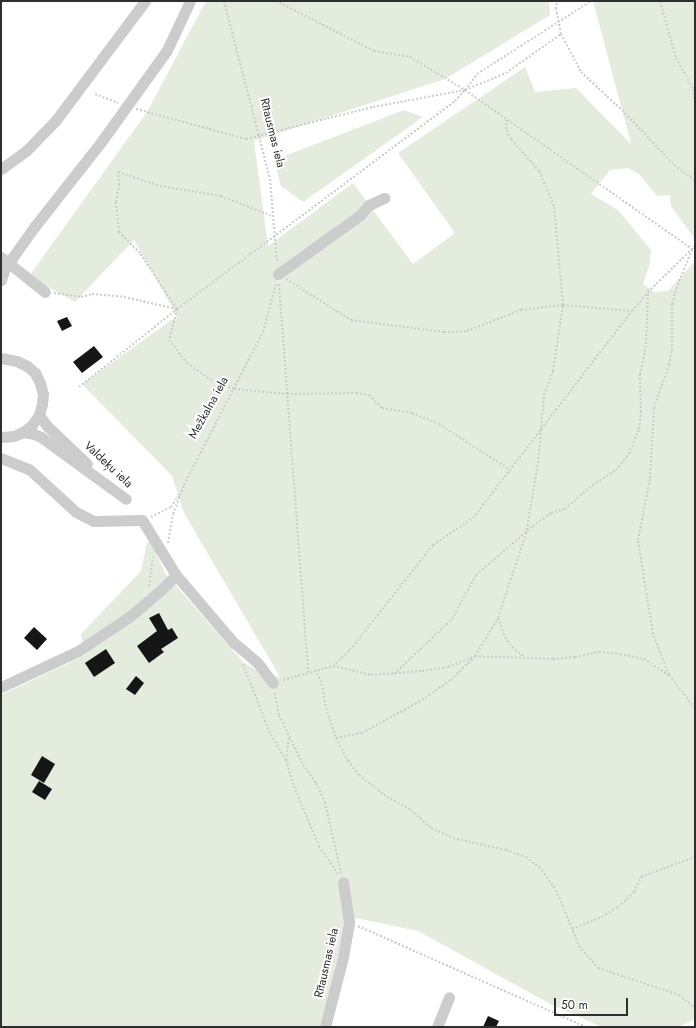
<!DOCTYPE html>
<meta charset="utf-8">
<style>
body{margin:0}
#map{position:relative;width:696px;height:1028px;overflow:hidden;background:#fff;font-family:Jost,sans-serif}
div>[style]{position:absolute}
.green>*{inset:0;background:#e4ecdd}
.building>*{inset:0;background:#161616}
.path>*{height:2px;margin-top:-1px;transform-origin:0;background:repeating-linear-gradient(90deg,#ccc 0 2px,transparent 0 4px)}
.minor>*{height:11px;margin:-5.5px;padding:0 5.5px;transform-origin:5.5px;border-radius:5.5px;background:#ccc}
span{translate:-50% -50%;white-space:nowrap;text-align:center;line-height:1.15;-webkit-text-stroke:4px #fff;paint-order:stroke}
.street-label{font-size:12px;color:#2f2f2f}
.frame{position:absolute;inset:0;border:2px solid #2f2f2f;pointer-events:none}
.scale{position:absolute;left:554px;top:998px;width:74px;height:18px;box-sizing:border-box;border:2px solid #2f2f2f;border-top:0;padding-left:5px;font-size:12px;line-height:14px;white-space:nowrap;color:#2f2f2f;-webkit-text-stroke:3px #fff;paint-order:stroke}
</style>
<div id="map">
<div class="green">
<div style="clip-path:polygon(206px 1px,549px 1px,550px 15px,445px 79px,254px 141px,268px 246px,353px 183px,413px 264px,455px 233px,398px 153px,525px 67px,535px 92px,576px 88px,631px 144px,593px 1px,695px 1px,695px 239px,671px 206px,670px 195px,657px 196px,639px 174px,628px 168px,610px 170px,591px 194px,618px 210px,651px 250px,650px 263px,643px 284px,654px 292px,668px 291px,695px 261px,695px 1019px,678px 1027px,602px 1027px,554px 1006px,418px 931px,356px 918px,344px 923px,341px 942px,321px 1027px,1px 1027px,1px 695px,85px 655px,81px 634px,141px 571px,147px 542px,151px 542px,165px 573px,243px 662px,261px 673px,280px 677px,184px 513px,172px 476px,82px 384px,177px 316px,134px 240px,75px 302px,32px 278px,32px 272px,147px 112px)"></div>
<div style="clip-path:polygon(404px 110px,423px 117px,303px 202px,281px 186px,274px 160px)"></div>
</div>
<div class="building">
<div style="clip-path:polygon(67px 317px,72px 326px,62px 331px,57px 321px)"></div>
<div style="clip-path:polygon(94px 346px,103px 357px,82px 373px,73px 362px)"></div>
<div style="clip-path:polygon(159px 613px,168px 630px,172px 628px,178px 638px,161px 649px,164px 652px,149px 663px,137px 646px,157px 631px,149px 618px)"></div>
<div style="clip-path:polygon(34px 627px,47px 639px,37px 650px,24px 638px)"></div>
<div style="clip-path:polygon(106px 649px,115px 663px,94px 677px,85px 663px)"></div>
<div style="clip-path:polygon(136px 676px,144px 683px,135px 695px,126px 689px)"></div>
<div style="clip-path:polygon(42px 756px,55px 764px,44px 783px,31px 775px)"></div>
<div style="clip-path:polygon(39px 781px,52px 789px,45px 800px,32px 792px)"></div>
<div style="clip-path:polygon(488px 1016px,499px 1021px,496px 1027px,483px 1027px)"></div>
</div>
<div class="path">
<div style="left:224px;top:1px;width:184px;rotate:75.5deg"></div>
<div style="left:270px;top:179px;width:83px;rotate:85.2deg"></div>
<div style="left:276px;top:1px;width:110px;rotate:27deg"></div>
<div style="left:374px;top:51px;width:36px;rotate:9deg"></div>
<div style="left:410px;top:57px;width:64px;rotate:31deg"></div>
<div style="left:465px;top:90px;width:281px;rotate:35deg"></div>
<div style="left:660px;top:1px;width:59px;rotate:74.3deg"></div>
<div style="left:676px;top:58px;width:35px;rotate:61deg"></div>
<div style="left:693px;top:89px;width:14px;rotate:82deg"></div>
<div style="left:561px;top:34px;width:43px;rotate:62.2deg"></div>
<div style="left:581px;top:72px;width:60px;rotate:43deg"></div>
<div style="left:625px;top:113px;width:71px;rotate:46.7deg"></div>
<div style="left:674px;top:165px;width:26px;rotate:37deg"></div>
<div style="left:95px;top:94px;width:25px;rotate:21deg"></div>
<div style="left:136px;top:109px;width:114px;rotate:15.3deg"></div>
<div style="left:246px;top:139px;width:131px;rotate:-14.1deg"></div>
<div style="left:373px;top:107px;width:94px;rotate:-10.5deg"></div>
<div style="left:465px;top:90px;width:20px;rotate:-53deg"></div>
<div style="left:477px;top:74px;width:135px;rotate:-32.6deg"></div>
<div style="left:286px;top:279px;width:77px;rotate:32.2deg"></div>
<div style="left:351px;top:320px;width:94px;rotate:7.4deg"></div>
<div style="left:444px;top:332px;width:23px;rotate:-2deg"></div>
<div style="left:467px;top:331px;width:58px;rotate:-21.3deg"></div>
<div style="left:521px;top:310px;width:42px;rotate:-6.8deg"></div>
<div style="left:563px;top:305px;width:69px;rotate:5deg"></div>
<div style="left:279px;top:284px;width:389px;rotate:85.7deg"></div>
<div style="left:54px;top:293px;width:27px;rotate:8deg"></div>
<div style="left:81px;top:297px;width:11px;rotate:-15deg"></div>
<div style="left:92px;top:294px;width:32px;rotate:5deg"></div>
<div style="left:124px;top:297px;width:54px;rotate:12.8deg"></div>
<div style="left:177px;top:309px;width:32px;rotate:104deg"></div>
<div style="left:169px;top:340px;width:29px;rotate:52deg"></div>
<div style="left:187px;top:363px;width:28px;rotate:35deg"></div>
<div style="left:210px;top:379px;width:26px;rotate:23deg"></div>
<div style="left:234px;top:389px;width:53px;rotate:5.4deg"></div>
<div style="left:287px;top:394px;width:69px;rotate:-0.8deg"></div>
<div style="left:356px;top:393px;width:13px;rotate:9deg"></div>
<div style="left:369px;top:395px;width:18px;rotate:45deg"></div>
<div style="left:382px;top:408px;width:30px;rotate:9deg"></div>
<div style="left:412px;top:413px;width:29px;rotate:22deg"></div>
<div style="left:439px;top:424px;width:85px;rotate:32.9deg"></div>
<div style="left:177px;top:309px;width:67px;rotate:-123.5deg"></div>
<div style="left:140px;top:253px;width:30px;rotate:-135deg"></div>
<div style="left:119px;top:232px;width:30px;rotate:-96deg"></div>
<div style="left:116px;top:202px;width:17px;rotate:-80deg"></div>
<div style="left:119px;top:185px;width:13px;rotate:-94deg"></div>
<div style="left:118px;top:172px;width:44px;rotate:18.4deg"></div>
<div style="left:160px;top:186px;width:62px;rotate:9.3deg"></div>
<div style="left:221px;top:196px;width:55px;rotate:21.4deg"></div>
<div style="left:79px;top:387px;width:125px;rotate:-38.5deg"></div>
<div style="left:177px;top:309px;width:347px;rotate:-36.8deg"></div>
<div style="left:455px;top:101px;width:15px;rotate:-48deg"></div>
<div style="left:465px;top:90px;width:44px;rotate:-22.5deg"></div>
<div style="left:506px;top:73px;width:67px;rotate:-35.3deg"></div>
<div style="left:561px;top:34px;width:25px;rotate:-101deg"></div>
<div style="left:556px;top:9px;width:8px;rotate:-83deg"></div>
<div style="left:151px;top:517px;width:22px;rotate:-27deg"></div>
<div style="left:171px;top:507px;width:14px;rotate:-56deg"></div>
<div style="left:168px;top:543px;width:29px;rotate:-80deg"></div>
<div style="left:173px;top:514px;width:31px;rotate:-69deg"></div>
<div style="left:184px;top:485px;width:172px;rotate:-62.7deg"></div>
<div style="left:263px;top:332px;width:51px;rotate:-75.1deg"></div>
<div style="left:149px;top:586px;width:29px;rotate:-82deg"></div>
<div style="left:498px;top:618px;width:20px;rotate:70deg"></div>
<div style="left:505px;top:637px;width:12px;rotate:55deg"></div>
<div style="left:512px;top:647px;width:14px;rotate:39deg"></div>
<div style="left:243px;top:664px;width:72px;rotate:68.8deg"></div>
<div style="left:269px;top:731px;width:34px;rotate:60deg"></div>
<div style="left:286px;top:760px;width:27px;rotate:73deg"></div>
<div style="left:294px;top:786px;width:65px;rotate:67.4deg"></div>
<div style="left:319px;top:846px;width:34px;rotate:56deg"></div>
<div style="left:333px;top:666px;width:39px;rotate:13deg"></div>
<div style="left:371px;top:675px;width:51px;rotate:-4.5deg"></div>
<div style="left:422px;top:671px;width:26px;rotate:-9deg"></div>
<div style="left:448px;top:667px;width:29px;rotate:-22deg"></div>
<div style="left:475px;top:656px;width:78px;rotate:2.2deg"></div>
<div style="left:553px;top:659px;width:22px;rotate:-5deg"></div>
<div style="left:575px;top:657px;width:25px;rotate:-12deg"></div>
<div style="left:599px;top:652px;width:21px;rotate:5deg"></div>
<div style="left:620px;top:654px;width:25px;rotate:12deg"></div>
<div style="left:644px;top:659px;width:30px;rotate:33deg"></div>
<div style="left:669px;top:675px;width:42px;rotate:51.8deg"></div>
<div style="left:315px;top:670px;width:16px;rotate:63deg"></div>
<div style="left:322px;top:684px;width:24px;rotate:81deg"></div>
<div style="left:326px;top:708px;width:32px;rotate:72deg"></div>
<div style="left:336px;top:738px;width:26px;rotate:62deg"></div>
<div style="left:348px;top:761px;width:18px;rotate:52deg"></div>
<div style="left:359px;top:775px;width:36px;rotate:38deg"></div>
<div style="left:387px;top:797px;width:27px;rotate:28deg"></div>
<div style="left:411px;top:810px;width:27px;rotate:42deg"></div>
<div style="left:431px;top:828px;width:24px;rotate:24deg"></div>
<div style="left:453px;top:838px;width:54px;rotate:12.8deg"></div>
<div style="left:506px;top:850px;width:21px;rotate:19deg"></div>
<div style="left:526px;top:857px;width:21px;rotate:39deg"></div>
<div style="left:542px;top:870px;width:24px;rotate:55deg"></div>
<div style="left:556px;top:890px;width:61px;rotate:67.7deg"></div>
<div style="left:579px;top:946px;width:29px;rotate:49deg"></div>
<div style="left:598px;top:968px;width:85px;rotate:18.4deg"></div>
<div style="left:679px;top:995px;width:21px;rotate:39deg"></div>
<div style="left:394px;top:674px;width:80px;rotate:-43.5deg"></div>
<div style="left:452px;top:619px;width:50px;rotate:-61.4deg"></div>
<div style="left:476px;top:575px;width:75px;rotate:-40.7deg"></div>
<div style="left:533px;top:526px;width:22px;rotate:-36deg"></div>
<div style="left:551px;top:513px;width:15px;rotate:-16deg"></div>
<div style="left:565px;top:509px;width:37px;rotate:-41deg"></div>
<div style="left:593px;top:485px;width:27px;rotate:-33deg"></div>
<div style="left:616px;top:470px;width:21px;rotate:-51deg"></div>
<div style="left:629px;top:454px;width:27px;rotate:-68deg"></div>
<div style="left:639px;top:429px;width:17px;rotate:-83deg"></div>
<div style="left:641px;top:412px;width:37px;rotate:-92deg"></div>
<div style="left:640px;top:375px;width:32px;rotate:-79deg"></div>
<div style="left:646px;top:344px;width:51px;rotate:-87.8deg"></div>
<div style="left:669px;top:675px;width:44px;rotate:-111.3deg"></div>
<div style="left:653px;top:634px;width:95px;rotate:-99.1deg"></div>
<div style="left:638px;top:540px;width:63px;rotate:-79deg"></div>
<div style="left:650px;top:478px;width:70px;rotate:-86.7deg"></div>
<div style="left:654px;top:408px;width:46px;rotate:-70.8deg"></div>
<div style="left:669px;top:365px;width:15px;rotate:-79deg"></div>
<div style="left:672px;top:350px;width:46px;rotate:-90deg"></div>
<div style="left:672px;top:304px;width:24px;rotate:-73deg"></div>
<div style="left:679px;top:281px;width:33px;rotate:-67deg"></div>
<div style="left:283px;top:680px;width:52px;rotate:-15.6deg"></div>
<div style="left:333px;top:666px;width:23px;rotate:-43deg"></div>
<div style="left:350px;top:650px;width:134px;rotate:-51.7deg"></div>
<div style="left:433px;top:545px;width:48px;rotate:-34deg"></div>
<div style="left:473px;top:518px;width:261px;rotate:-52.5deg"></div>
<div style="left:632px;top:311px;width:25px;rotate:-50deg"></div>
<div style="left:648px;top:292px;width:66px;rotate:-44.4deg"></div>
<div style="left:275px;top:693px;width:22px;rotate:80deg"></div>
<div style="left:279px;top:715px;width:51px;rotate:64.4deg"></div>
<div style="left:301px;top:761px;width:27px;rotate:56deg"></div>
<div style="left:316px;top:783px;width:21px;rotate:65deg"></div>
<div style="left:325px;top:802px;width:73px;rotate:77.3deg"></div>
<div style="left:336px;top:738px;width:26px;rotate:-11deg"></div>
<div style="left:362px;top:733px;width:65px;rotate:-28.5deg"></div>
<div style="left:419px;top:702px;width:39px;rotate:-35deg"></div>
<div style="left:451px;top:680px;width:34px;rotate:-45deg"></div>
<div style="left:475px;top:656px;width:44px;rotate:-58.8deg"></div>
<div style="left:498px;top:618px;width:89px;rotate:-71.6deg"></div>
<div style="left:526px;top:534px;width:72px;rotate:-80.4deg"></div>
<div style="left:538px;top:463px;width:68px;rotate:-85deg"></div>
<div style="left:544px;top:395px;width:26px;rotate:-69deg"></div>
<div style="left:553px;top:371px;width:67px;rotate:-81.4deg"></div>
<div style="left:563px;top:305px;width:99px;rotate:-95.2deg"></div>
<div style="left:554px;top:206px;width:38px;rotate:-113deg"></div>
<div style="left:539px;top:171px;width:43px;rotate:-131.2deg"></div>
<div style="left:511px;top:139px;width:11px;rotate:-117deg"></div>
<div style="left:506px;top:129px;width:9px;rotate:-90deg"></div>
<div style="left:286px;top:760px;width:23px;rotate:-83deg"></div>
<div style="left:358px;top:926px;width:249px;rotate:23.9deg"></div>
<div style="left:572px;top:929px;width:32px;rotate:-22deg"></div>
<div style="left:602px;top:917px;width:19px;rotate:-32deg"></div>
<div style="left:618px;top:907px;width:22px;rotate:-43deg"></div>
<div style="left:634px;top:892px;width:17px;rotate:-65deg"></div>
<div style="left:641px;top:877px;width:58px;rotate:-20.3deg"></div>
</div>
<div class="minor">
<div style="left:1px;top:169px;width:31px;rotate:-36deg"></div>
<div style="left:26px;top:151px;width:43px;rotate:-45.9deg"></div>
<div style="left:56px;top:120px;width:149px;rotate:-53.2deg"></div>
<div style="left:1px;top:257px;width:56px;rotate:38.5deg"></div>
<div style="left:278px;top:274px;width:100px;rotate:-35.6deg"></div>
<div style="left:359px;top:216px;width:15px;rotate:-48deg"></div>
<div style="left:369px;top:205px;width:17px;rotate:-25deg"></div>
<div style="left:1px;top:280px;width:13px;rotate:-72deg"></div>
<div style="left:5px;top:268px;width:52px;rotate:-54.5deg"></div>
<div style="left:35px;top:226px;width:107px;rotate:-51.8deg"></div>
<div style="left:101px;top:142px;width:113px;rotate:-54.3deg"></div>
<div style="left:167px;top:50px;width:54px;rotate:-64.9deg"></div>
<div style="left:1px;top:358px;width:16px;rotate:11deg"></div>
<div style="left:17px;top:361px;width:11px;rotate:27deg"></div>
<div style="left:27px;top:366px;width:11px;rotate:41deg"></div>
<div style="left:35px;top:373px;width:11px;rotate:63deg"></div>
<div style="left:40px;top:383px;width:11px;rotate:75deg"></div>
<div style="left:43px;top:394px;width:10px;rotate:96deg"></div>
<div style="left:42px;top:404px;width:11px;rotate:105deg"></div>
<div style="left:39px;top:415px;width:12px;rotate:125deg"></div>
<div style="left:32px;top:425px;width:11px;rotate:142deg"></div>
<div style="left:23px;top:432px;width:10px;rotate:156deg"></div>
<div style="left:14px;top:436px;width:13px;rotate:176deg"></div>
<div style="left:39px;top:415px;width:14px;rotate:54deg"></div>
<div style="left:47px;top:426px;width:55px;rotate:43.5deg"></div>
<div style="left:23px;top:432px;width:11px;rotate:10deg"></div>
<div style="left:34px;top:434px;width:8px;rotate:23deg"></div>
<div style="left:41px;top:437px;width:105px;rotate:36.1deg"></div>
<div style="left:1px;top:458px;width:31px;rotate:22deg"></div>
<div style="left:30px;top:470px;width:62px;rotate:42.4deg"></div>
<div style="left:76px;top:512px;width:20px;rotate:27deg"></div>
<div style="left:94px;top:521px;width:48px;rotate:-1.2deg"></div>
<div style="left:142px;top:520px;width:65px;rotate:58.3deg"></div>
<div style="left:176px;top:575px;width:88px;rotate:49.6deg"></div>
<div style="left:233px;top:642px;width:31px;rotate:40deg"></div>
<div style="left:257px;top:662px;width:26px;rotate:53deg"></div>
<div style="left:1px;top:687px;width:85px;rotate:-25.1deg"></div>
<div style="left:78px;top:651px;width:61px;rotate:-33.7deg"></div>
<div style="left:129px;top:617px;width:42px;rotate:-40.2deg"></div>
<div style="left:161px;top:590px;width:21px;rotate:-45deg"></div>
<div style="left:325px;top:1027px;width:72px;rotate:-75.6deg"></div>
<div style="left:343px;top:957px;width:36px;rotate:-80deg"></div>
<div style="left:349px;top:922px;width:40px;rotate:-98.5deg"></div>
<div style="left:437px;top:1027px;width:32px;rotate:-68deg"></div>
</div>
<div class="street-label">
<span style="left:272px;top:133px;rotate:76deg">Rītausmas iela</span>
<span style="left:209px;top:408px;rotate:-61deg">Mežkalna iela</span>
<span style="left:108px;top:465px;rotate:43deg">Valdeķu iela</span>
<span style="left:327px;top:963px;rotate:-77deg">Rītausmas iela</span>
</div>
<div class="frame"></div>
<div class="scale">50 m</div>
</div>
